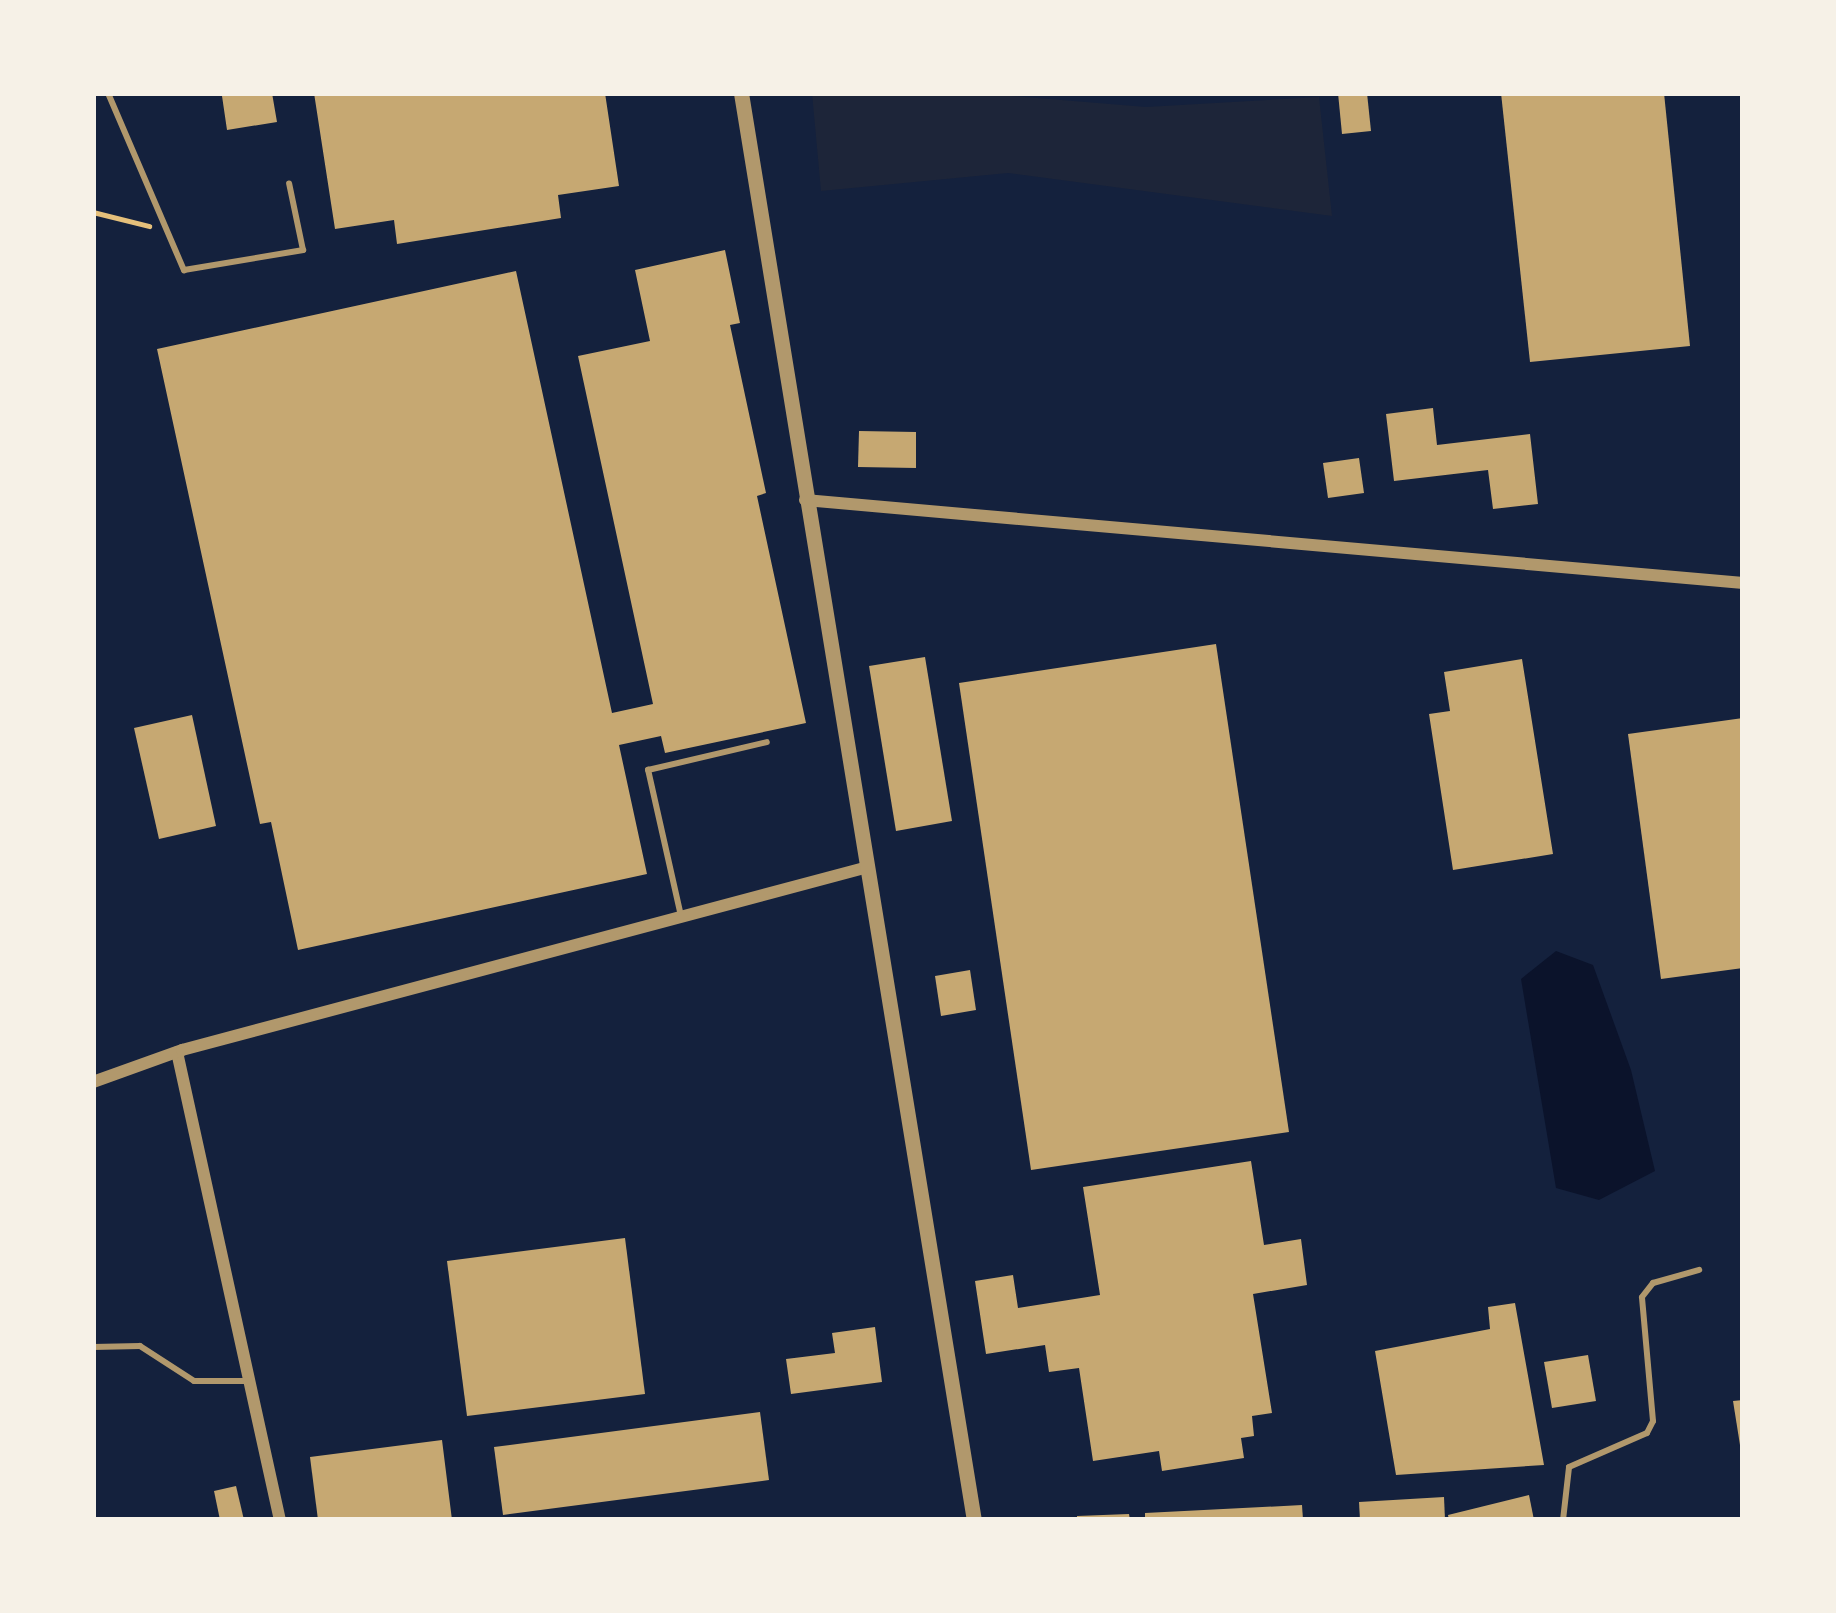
<!DOCTYPE html>
<style>
body{margin:0}
#map{position:relative;width:1836px;height:1613px;overflow:hidden;background:#14213d;font-family:"Sofia Sans Condensed",sans-serif}
div>[style]{position:absolute}
.green>*{inset:0;background:#1d2539}
.water>*{inset:0;background:#0b132b}
.building>*{inset:0;background:#c6a872}
.path>*{height:4.5px;margin:-2.25px;padding:0 2.25px;transform-origin:2.25px;border-radius:2.25px;background:#e5c07b}
.service>*{height:6px;margin:-3px;padding:0 3px;transform-origin:3px;border-radius:3px;background:#b1986c}
.minor>*{height:12px;margin:-6px;padding:0 6px;transform-origin:6px;border-radius:6px;background:#b1986c}
.tertiary>*{height:15px;margin:-7.5px;padding:0 7.5px;transform-origin:7.5px;border-radius:7.5px;background:#b1986c}
span{translate:-50% -50%;white-space:nowrap;text-align:center;line-height:1.15;-webkit-text-stroke:12px #f6f1e7;paint-order:stroke}
.frame{position:absolute;inset:0;border:96px solid #f6f1e7;pointer-events:none}
</style>
<div id="map">
<div class="green">
<div style="clip-path:polygon(812px 93px,975px 93px,1146px 107px,1319px 97px,1332px 216px,1008px 173px,821px 191px)"></div>
</div>
<div class="water">
<div style="clip-path:polygon(1556px 951px,1593px 965px,1631px 1070px,1655px 1171px,1599px 1200px,1556px 1188px,1521px 979px)"></div>
</div>
<div class="building">
<div style="clip-path:polygon(206px 93px,272px 93px,277px 122px,227px 130px,222px 96px)"></div>
<div style="clip-path:polygon(314px 93px,605px 93px,619px 186px,558px 195px,561px 218px,397px 244px,394px 220px,335px 229px)"></div>
<div style="clip-path:polygon(1338px 93px,1367px 93px,1371px 131px,1342px 134px)"></div>
<div style="clip-path:polygon(1501px 93px,1664px 93px,1690px 346px,1530px 362px)"></div>
<div style="clip-path:polygon(725px 250px,740px 323px,730px 325px,766px 493px,757px 496px,806px 723px,665px 753px,661px 736px,619px 745px,647px 874px,298px 950px,271px 822px,260px 824px,157px 349px,516px 271px,612px 713px,653px 704px,578px 356px,650px 341px,635px 270px)"></div>
<div style="clip-path:polygon(1433px 408px,1437px 445px,1530px 434px,1538px 504px,1493px 509px,1488px 470px,1394px 481px,1386px 414px)"></div>
<div style="clip-path:polygon(859px 431px,916px 432px,916px 468px,858px 467px)"></div>
<div style="clip-path:polygon(1359px 458px,1364px 493px,1328px 498px,1323px 463px)"></div>
<div style="clip-path:polygon(1216px 644px,1289px 1132px,1031px 1170px,959px 683px)"></div>
<div style="clip-path:polygon(925px 657px,952px 821px,896px 831px,869px 666px)"></div>
<div style="clip-path:polygon(1522px 659px,1553px 854px,1453px 870px,1429px 714px,1450px 711px,1444px 672px)"></div>
<div style="clip-path:polygon(192px 715px,216px 826px,159px 839px,134px 728px)"></div>
<div style="clip-path:polygon(1743px 718px,1743px 968px,1661px 979px,1628px 734px)"></div>
<div style="clip-path:polygon(970px 970px,976px 1010px,941px 1016px,935px 976px)"></div>
<div style="clip-path:polygon(1251px 1161px,1264px 1245px,1301px 1239px,1307px 1285px,1253px 1294px,1272px 1413px,1252px 1416px,1254px 1436px,1241px 1438px,1244px 1458px,1162px 1471px,1159px 1451px,1093px 1461px,1079px 1368px,1049px 1372px,1045px 1345px,986px 1354px,975px 1281px,1013px 1275px,1018px 1308px,1100px 1295px,1083px 1187px)"></div>
<div style="clip-path:polygon(625px 1238px,645px 1394px,467px 1416px,447px 1261px)"></div>
<div style="clip-path:polygon(1515px 1303px,1544px 1465px,1396px 1475px,1375px 1351px,1490px 1329px,1488px 1307px)"></div>
<div style="clip-path:polygon(875px 1327px,882px 1382px,791px 1394px,786px 1359px,835px 1353px,832px 1333px)"></div>
<div style="clip-path:polygon(1588px 1355px,1596px 1401px,1552px 1408px,1544px 1362px)"></div>
<div style="clip-path:polygon(1743px 1400px,1743px 1445px,1740px 1445px,1733px 1401px)"></div>
<div style="clip-path:polygon(760px 1412px,769px 1480px,503px 1515px,494px 1447px)"></div>
<div style="clip-path:polygon(442px 1440px,452px 1520px,318px 1520px,310px 1457px)"></div>
<div style="clip-path:polygon(236px 1486px,244px 1520px,220px 1520px,214px 1491px)"></div>
<div style="clip-path:polygon(1529px 1495px,1534px 1520px,1449px 1520px,1448px 1515px)"></div>
<div style="clip-path:polygon(1444px 1497px,1445px 1520px,1360px 1520px,1359px 1502px)"></div>
<div style="clip-path:polygon(1302px 1505px,1303px 1520px,1145px 1520px,1145px 1513px)"></div>
<div style="clip-path:polygon(1129px 1514px,1130px 1520px,1077px 1520px,1077px 1516px)"></div>
</div>
<div class="path">
<div style="left:93px;top:212px;width:58px;rotate:14deg"></div>
</div>
<div class="service">
<div style="left:108px;top:93px;width:193px;rotate:66.8deg"></div>
<div style="left:184px;top:270px;width:121px;rotate:-9.5deg"></div>
<div style="left:303px;top:250px;width:68px;rotate:-101.8deg"></div>
<div style="left:681px;top:916px;width:150px;rotate:-102.7deg"></div>
<div style="left:648px;top:770px;width:122px;rotate:-13.2deg"></div>
<div style="left:93px;top:1347px;width:47px;rotate:-1.2deg"></div>
<div style="left:140px;top:1346px;width:64px;rotate:32.9deg"></div>
<div style="left:194px;top:1381px;width:53px"></div>
<div style="left:1563px;top:1520px;width:53px;rotate:-83.5deg"></div>
<div style="left:1569px;top:1467px;width:85px;rotate:-23.6deg"></div>
<div style="left:1647px;top:1433px;width:13px;rotate:-63deg"></div>
<div style="left:1653px;top:1421px;width:124px;rotate:-95.1deg"></div>
<div style="left:1642px;top:1297px;width:18px;rotate:-52deg"></div>
<div style="left:1653px;top:1283px;width:48px;rotate:-15.8deg"></div>
</div>
<div class="minor">
<div style="left:805px;top:500px;width:942px;rotate:5.06deg"></div>
<div style="left:177px;top:1052px;width:479px;rotate:77.6deg"></div>
<div style="left:93px;top:1082px;width:95px;rotate:-19.8deg"></div>
<div style="left:182px;top:1050px;width:710px;rotate:-14.94deg"></div>
</div>
<div class="tertiary">
<div style="left:741px;top:93px;width:1446px;rotate:80.73deg"></div>
</div>
<div class="frame"></div>
</div>
